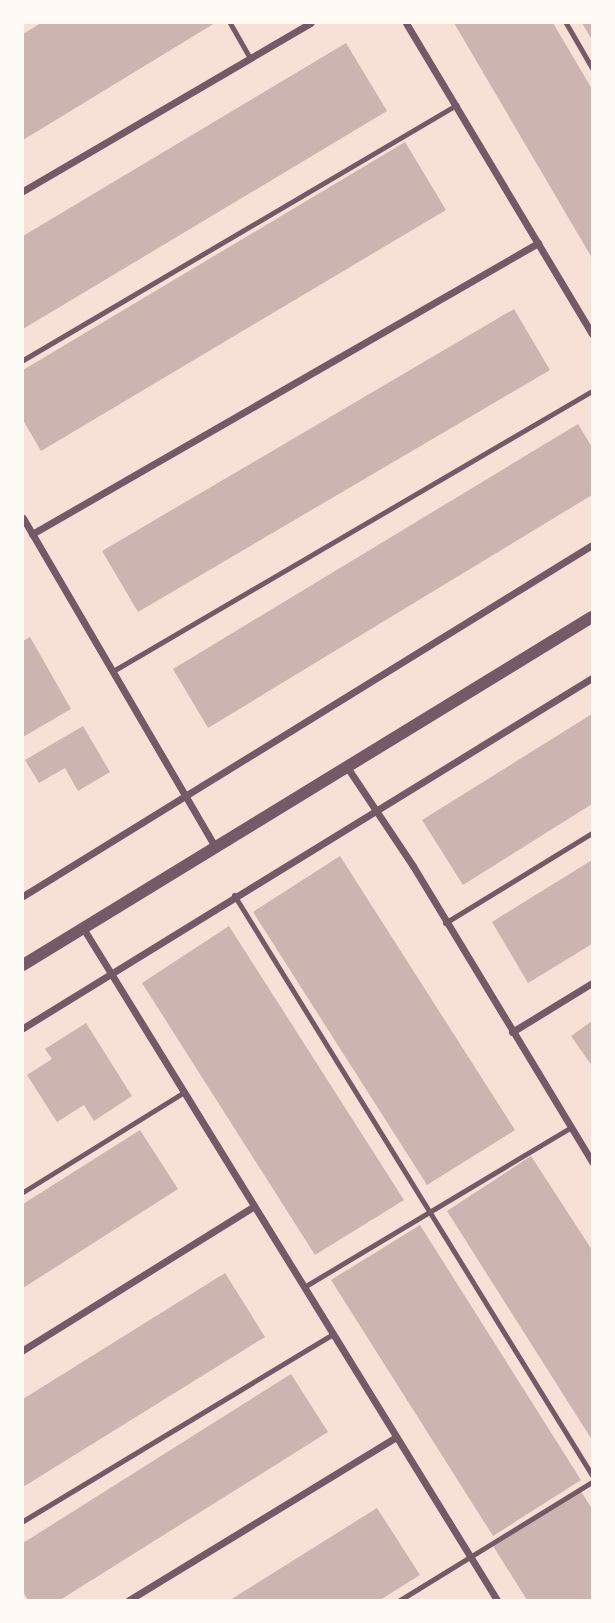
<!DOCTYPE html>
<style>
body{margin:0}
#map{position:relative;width:615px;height:1623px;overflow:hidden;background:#f7e1d7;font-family:"PT Sans Narrow",sans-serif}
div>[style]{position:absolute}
.building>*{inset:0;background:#ccb4b1}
.service>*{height:5px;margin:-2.5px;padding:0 2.5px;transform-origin:2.5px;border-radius:2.5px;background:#755966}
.minor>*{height:7px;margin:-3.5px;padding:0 3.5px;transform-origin:3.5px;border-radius:3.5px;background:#755966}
.tertiary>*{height:12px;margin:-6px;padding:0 6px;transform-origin:6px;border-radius:6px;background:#755966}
span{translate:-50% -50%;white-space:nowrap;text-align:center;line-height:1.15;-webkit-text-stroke:5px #fffaf5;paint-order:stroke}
.frame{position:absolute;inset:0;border:24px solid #fffaf5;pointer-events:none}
</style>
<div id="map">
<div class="building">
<div style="clip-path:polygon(41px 23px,215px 23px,23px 140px,23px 34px)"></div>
<div style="clip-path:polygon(454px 23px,553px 23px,592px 89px,592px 258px)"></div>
<div style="clip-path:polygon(582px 23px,592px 23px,592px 40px)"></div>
<div style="clip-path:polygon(346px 43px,387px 111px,23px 329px,23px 236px)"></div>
<div style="clip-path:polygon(405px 142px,446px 210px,41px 451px,23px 420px,23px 370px)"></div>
<div style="clip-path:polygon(514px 309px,550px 370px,138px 612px,102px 551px)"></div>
<div style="clip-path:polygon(578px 424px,592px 447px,592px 495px,208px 728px,173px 669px)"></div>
<div style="clip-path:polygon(30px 637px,71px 709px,23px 737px,23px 641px)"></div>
<div style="clip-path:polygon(592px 714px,592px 804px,463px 885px,422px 820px)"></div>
<div style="clip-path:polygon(83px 726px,110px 772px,78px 791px,65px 768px,39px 783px,25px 760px)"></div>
<div style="clip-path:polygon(340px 856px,515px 1130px,427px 1185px,253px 912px)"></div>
<div style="clip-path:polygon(592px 860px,592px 944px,528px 983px,492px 922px)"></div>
<div style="clip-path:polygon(229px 926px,404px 1200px,315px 1255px,142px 983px)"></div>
<div style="clip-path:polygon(592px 1021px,592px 1066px,571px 1036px)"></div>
<div style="clip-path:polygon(86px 1023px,132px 1096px,94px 1121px,84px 1105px,57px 1122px,27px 1075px,52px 1059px,45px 1049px)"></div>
<div style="clip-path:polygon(140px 1130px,178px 1189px,23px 1288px,23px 1204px)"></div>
<div style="clip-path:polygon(531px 1156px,592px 1250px,592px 1440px,447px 1211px)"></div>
<div style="clip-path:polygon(420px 1225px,581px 1480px,493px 1536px,331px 1280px)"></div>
<div style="clip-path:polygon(225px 1273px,265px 1337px,23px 1487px,23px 1399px)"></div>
<div style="clip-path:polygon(291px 1374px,328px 1432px,60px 1600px,28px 1600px,23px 1592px,23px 1543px)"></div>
<div style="clip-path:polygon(581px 1491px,592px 1509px,592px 1600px,527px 1600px,493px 1546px)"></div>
<div style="clip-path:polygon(377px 1508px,420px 1575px,380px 1600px,230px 1600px)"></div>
</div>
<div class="service">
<div style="left:230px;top:23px;width:40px;rotate:60.3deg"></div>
<div style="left:566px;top:23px;width:52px;rotate:60deg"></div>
<div style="left:23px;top:360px;width:503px;rotate:-30.49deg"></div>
<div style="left:113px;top:671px;width:555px;rotate:-30.31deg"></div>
<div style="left:234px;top:895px;width:682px;rotate:58.32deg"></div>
<div style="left:445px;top:923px;width:172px;rotate:-31.5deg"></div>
<div style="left:23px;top:1192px;width:190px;rotate:-31.8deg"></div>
<div style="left:304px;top:1287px;width:310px;rotate:-30.9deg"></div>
<div style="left:23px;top:1521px;width:362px;rotate:-31.1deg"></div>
<div style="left:400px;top:1600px;width:225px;rotate:-31.6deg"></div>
</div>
<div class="minor">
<div style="left:406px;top:23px;width:362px;rotate:59.1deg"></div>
<div style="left:23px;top:191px;width:333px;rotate:-30.3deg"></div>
<div style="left:23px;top:518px;width:382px;rotate:59.7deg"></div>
<div style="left:32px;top:534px;width:584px;rotate:-29.9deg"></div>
<div style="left:347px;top:767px;width:119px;rotate:56.3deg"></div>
<div style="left:413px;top:866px;width:346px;rotate:58.8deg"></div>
<div style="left:23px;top:896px;width:669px;rotate:-31.67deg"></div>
<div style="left:83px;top:928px;width:789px;rotate:58.36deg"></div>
<div style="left:23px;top:1028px;width:668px;rotate:-31.6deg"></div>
<div style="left:512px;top:1032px;width:94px;rotate:-31.5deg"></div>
<div style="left:23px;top:1350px;width:272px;rotate:-31.9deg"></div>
<div style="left:129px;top:1600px;width:313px;rotate:-31.4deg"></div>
</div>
<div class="tertiary">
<div style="left:23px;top:965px;width:667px;rotate:-31.45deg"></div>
</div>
<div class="frame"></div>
</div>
